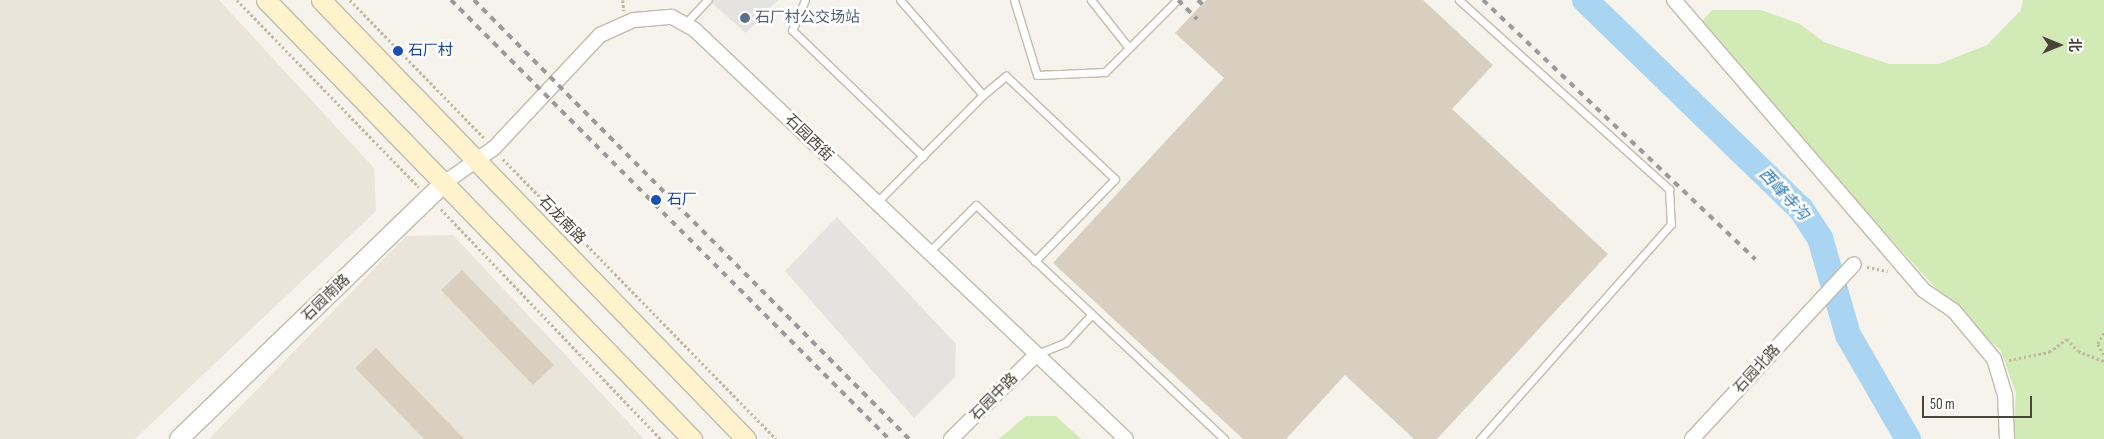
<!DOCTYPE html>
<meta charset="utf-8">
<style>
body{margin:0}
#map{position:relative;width:2104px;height:439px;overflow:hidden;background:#f6f3ec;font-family:"Sofia Sans Condensed","Noto Sans SC",sans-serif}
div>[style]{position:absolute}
.residential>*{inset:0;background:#eae5da}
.green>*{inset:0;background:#d2eab5}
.parking>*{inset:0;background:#e5e3e0}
.river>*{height:26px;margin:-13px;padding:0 13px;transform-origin:13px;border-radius:13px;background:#a9d4f2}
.building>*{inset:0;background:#d8cfc1}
.path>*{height:2.5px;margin-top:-1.25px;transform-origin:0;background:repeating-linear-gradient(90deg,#c4b79f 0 2.5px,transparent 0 5px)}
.roads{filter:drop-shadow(1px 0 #c2bbae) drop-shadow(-1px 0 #c2bbae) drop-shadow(0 1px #c2bbae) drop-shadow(0 -1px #c2bbae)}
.service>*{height:7px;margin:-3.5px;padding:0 3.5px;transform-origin:3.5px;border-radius:3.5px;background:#fff}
.minor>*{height:14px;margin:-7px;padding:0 7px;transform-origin:7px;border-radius:7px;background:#fff}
.tertiary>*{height:18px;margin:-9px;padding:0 9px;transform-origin:9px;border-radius:9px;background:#fff}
.secondary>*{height:19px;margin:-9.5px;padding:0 9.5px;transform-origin:9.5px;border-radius:9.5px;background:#fff3cd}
.rail>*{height:4px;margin-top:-2px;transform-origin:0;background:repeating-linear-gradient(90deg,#9a9a9a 0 6px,transparent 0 12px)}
.dots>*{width:14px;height:14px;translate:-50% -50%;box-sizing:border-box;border:2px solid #fff;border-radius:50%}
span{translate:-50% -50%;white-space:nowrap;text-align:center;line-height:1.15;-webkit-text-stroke:5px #fff;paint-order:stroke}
.service-label{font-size:15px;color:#4e5e75}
.left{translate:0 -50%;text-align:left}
.transit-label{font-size:15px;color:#164399}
.street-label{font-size:15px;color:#4b4439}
.water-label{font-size:16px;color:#2e7ab2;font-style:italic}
.north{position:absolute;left:2034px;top:20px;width:50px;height:50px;-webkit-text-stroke:4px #fff;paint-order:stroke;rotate:90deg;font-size:14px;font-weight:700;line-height:20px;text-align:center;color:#4b4439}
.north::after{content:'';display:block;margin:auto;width:18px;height:22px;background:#4b4439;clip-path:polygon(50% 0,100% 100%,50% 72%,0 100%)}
.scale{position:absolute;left:1922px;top:396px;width:110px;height:22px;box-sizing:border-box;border:2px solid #4b4439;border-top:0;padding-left:6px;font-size:15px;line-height:18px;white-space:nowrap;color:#4b4439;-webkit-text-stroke:4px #fff;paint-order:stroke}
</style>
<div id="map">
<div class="residential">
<div style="clip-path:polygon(0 0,219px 0,374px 168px,376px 211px,135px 439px,0 439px)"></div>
<div style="clip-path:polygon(453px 235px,644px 439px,209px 439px,406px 236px)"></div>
</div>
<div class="green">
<div style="clip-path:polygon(2023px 0,2104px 0,2104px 439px,2013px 439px,2016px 393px,2000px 349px,1973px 329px,1697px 27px,1712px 10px,1761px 10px,1800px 24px,1824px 42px,1889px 64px,1939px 64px,1987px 45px,2021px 10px)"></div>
<div style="clip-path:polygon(1026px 416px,1056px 416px,1081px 439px,999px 439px)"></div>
</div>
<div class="parking">
<div style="clip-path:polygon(708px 0,778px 0,746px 33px)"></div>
<div style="clip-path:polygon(837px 217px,956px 344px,955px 377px,914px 418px,785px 271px)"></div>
</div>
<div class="river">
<div style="left:1585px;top:0;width:301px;rotate:44.1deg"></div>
<div style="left:1801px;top:209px;width:35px;rotate:57deg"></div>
<div style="left:1820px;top:238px;width:101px;rotate:73.9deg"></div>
<div style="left:1848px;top:335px;width:120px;rotate:60deg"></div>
</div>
<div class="building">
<div style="clip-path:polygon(1206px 0,1423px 0,1493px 65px,1452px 109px,1608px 254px,1437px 439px,1414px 439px,1345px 375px,1286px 439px,1243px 439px,1053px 263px,1224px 78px,1175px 33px)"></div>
<div style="clip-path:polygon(462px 270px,554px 365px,533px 385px,441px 290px)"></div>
<div style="clip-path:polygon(376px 348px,464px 439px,424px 439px,355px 368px)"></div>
</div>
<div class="path">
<div style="left:237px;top:0;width:261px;rotate:45.8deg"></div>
<div style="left:350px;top:0;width:192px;rotate:45.8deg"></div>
<div style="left:623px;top:0;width:11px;rotate:85deg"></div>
<div style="left:503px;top:159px;width:391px;rotate:45.7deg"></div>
<div style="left:441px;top:209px;width:318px;rotate:46.3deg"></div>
<div style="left:1867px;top:267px;width:21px;rotate:11deg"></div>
<div style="left:2104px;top:333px;width:13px;rotate:119deg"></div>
<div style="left:2098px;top:344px;width:13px;rotate:61deg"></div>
<div style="left:2009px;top:360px;width:41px;rotate:-11.3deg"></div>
<div style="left:2049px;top:352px;width:22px;rotate:-36deg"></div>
<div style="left:2067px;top:339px;width:16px;rotate:47deg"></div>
<div style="left:2078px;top:351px;width:28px;rotate:21deg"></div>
</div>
<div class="roads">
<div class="service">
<div style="left:805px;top:0;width:33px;rotate:113deg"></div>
<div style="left:792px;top:30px;width:182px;rotate:43.9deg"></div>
<div style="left:1014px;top:0;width:78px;rotate:73deg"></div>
<div style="left:1037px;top:75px;width:68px;rotate:-2.5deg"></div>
<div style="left:1105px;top:72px;width:102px;rotate:-45deg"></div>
<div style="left:1091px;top:0;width:61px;rotate:51.6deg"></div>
<div style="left:1459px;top:0;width:283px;rotate:42deg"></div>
<div style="left:1669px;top:189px;width:35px;rotate:87deg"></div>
<div style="left:1671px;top:224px;width:288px;rotate:131.6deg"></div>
<div style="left:685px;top:24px;width:33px;rotate:-47deg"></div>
<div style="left:983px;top:95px;width:30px;rotate:-40deg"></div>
<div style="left:1006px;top:76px;width:150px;rotate:43.4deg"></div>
<div style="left:1115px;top:179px;width:115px;rotate:134.3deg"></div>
<div style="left:877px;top:202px;width:151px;rotate:-45.3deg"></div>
<div style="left:983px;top:95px;width:126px;rotate:-131.1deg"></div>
<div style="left:929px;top:252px;width:66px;rotate:-45deg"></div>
<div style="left:976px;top:205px;width:341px;rotate:43.3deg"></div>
<div style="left:1037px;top:354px;width:31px;rotate:-22deg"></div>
<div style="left:1066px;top:342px;width:37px;rotate:-47deg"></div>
</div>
<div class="minor">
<div style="left:1674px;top:0;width:382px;rotate:49.3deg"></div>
<div style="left:1923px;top:290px;width:37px;rotate:34deg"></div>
<div style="left:1954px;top:311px;width:62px;rotate:50.2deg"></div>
<div style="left:1994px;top:359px;width:38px;rotate:73deg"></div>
<div style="left:2005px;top:395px;width:44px;rotate:87.4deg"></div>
<div style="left:444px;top:183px;width:61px;rotate:-35deg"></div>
<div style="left:494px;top:148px;width:155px;rotate:-46.8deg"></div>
<div style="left:600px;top:35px;width:37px;rotate:-24deg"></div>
<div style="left:634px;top:20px;width:38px;rotate:-5deg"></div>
<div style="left:672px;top:17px;width:26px;rotate:29deg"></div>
<div style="left:695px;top:30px;width:594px;rotate:43.5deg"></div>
<div style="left:951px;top:439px;width:120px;rotate:-44.7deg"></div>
<div style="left:1692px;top:439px;width:238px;rotate:-47.2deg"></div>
</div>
<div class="tertiary">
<div style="left:179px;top:439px;width:368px;rotate:-44deg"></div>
</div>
<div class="secondary">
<div style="left:266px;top:0;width:612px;rotate:45.86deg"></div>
<div style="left:321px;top:0;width:611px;rotate:45.93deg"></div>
</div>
</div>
<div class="rail">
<div style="left:451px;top:0;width:620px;rotate:45.07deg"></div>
<div style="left:474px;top:0;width:618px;rotate:45.26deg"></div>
<div style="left:1178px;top:0;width:27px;rotate:45deg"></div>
<div style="left:1198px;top:0;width:11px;rotate:45deg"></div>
<div style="left:1483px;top:0;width:376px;rotate:43.6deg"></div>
</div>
<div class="dots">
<div style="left:745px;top:18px;background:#5c6f8a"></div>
<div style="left:398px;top:51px;background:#1a4fb4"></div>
<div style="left:656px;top:200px;background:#1a4fb4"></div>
</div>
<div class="service-label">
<span class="left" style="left:755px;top:18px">石厂村公交场站</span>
</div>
<div class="transit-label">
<span class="left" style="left:408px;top:51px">石厂村</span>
<span class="left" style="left:667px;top:200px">石厂</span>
</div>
<div class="street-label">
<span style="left:809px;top:138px;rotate:44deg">石园西街</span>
<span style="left:562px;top:220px;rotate:46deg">石龙南路</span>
<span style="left:326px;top:298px;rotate:-44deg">石园南路</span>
<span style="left:1757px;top:369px;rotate:-47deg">石园北路</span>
<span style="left:994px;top:397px;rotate:-45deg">石园中路</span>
</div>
<div class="water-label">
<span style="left:1783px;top:195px;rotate:47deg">西峰寺沟</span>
</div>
<div class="north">北</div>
<div class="scale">50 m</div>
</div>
